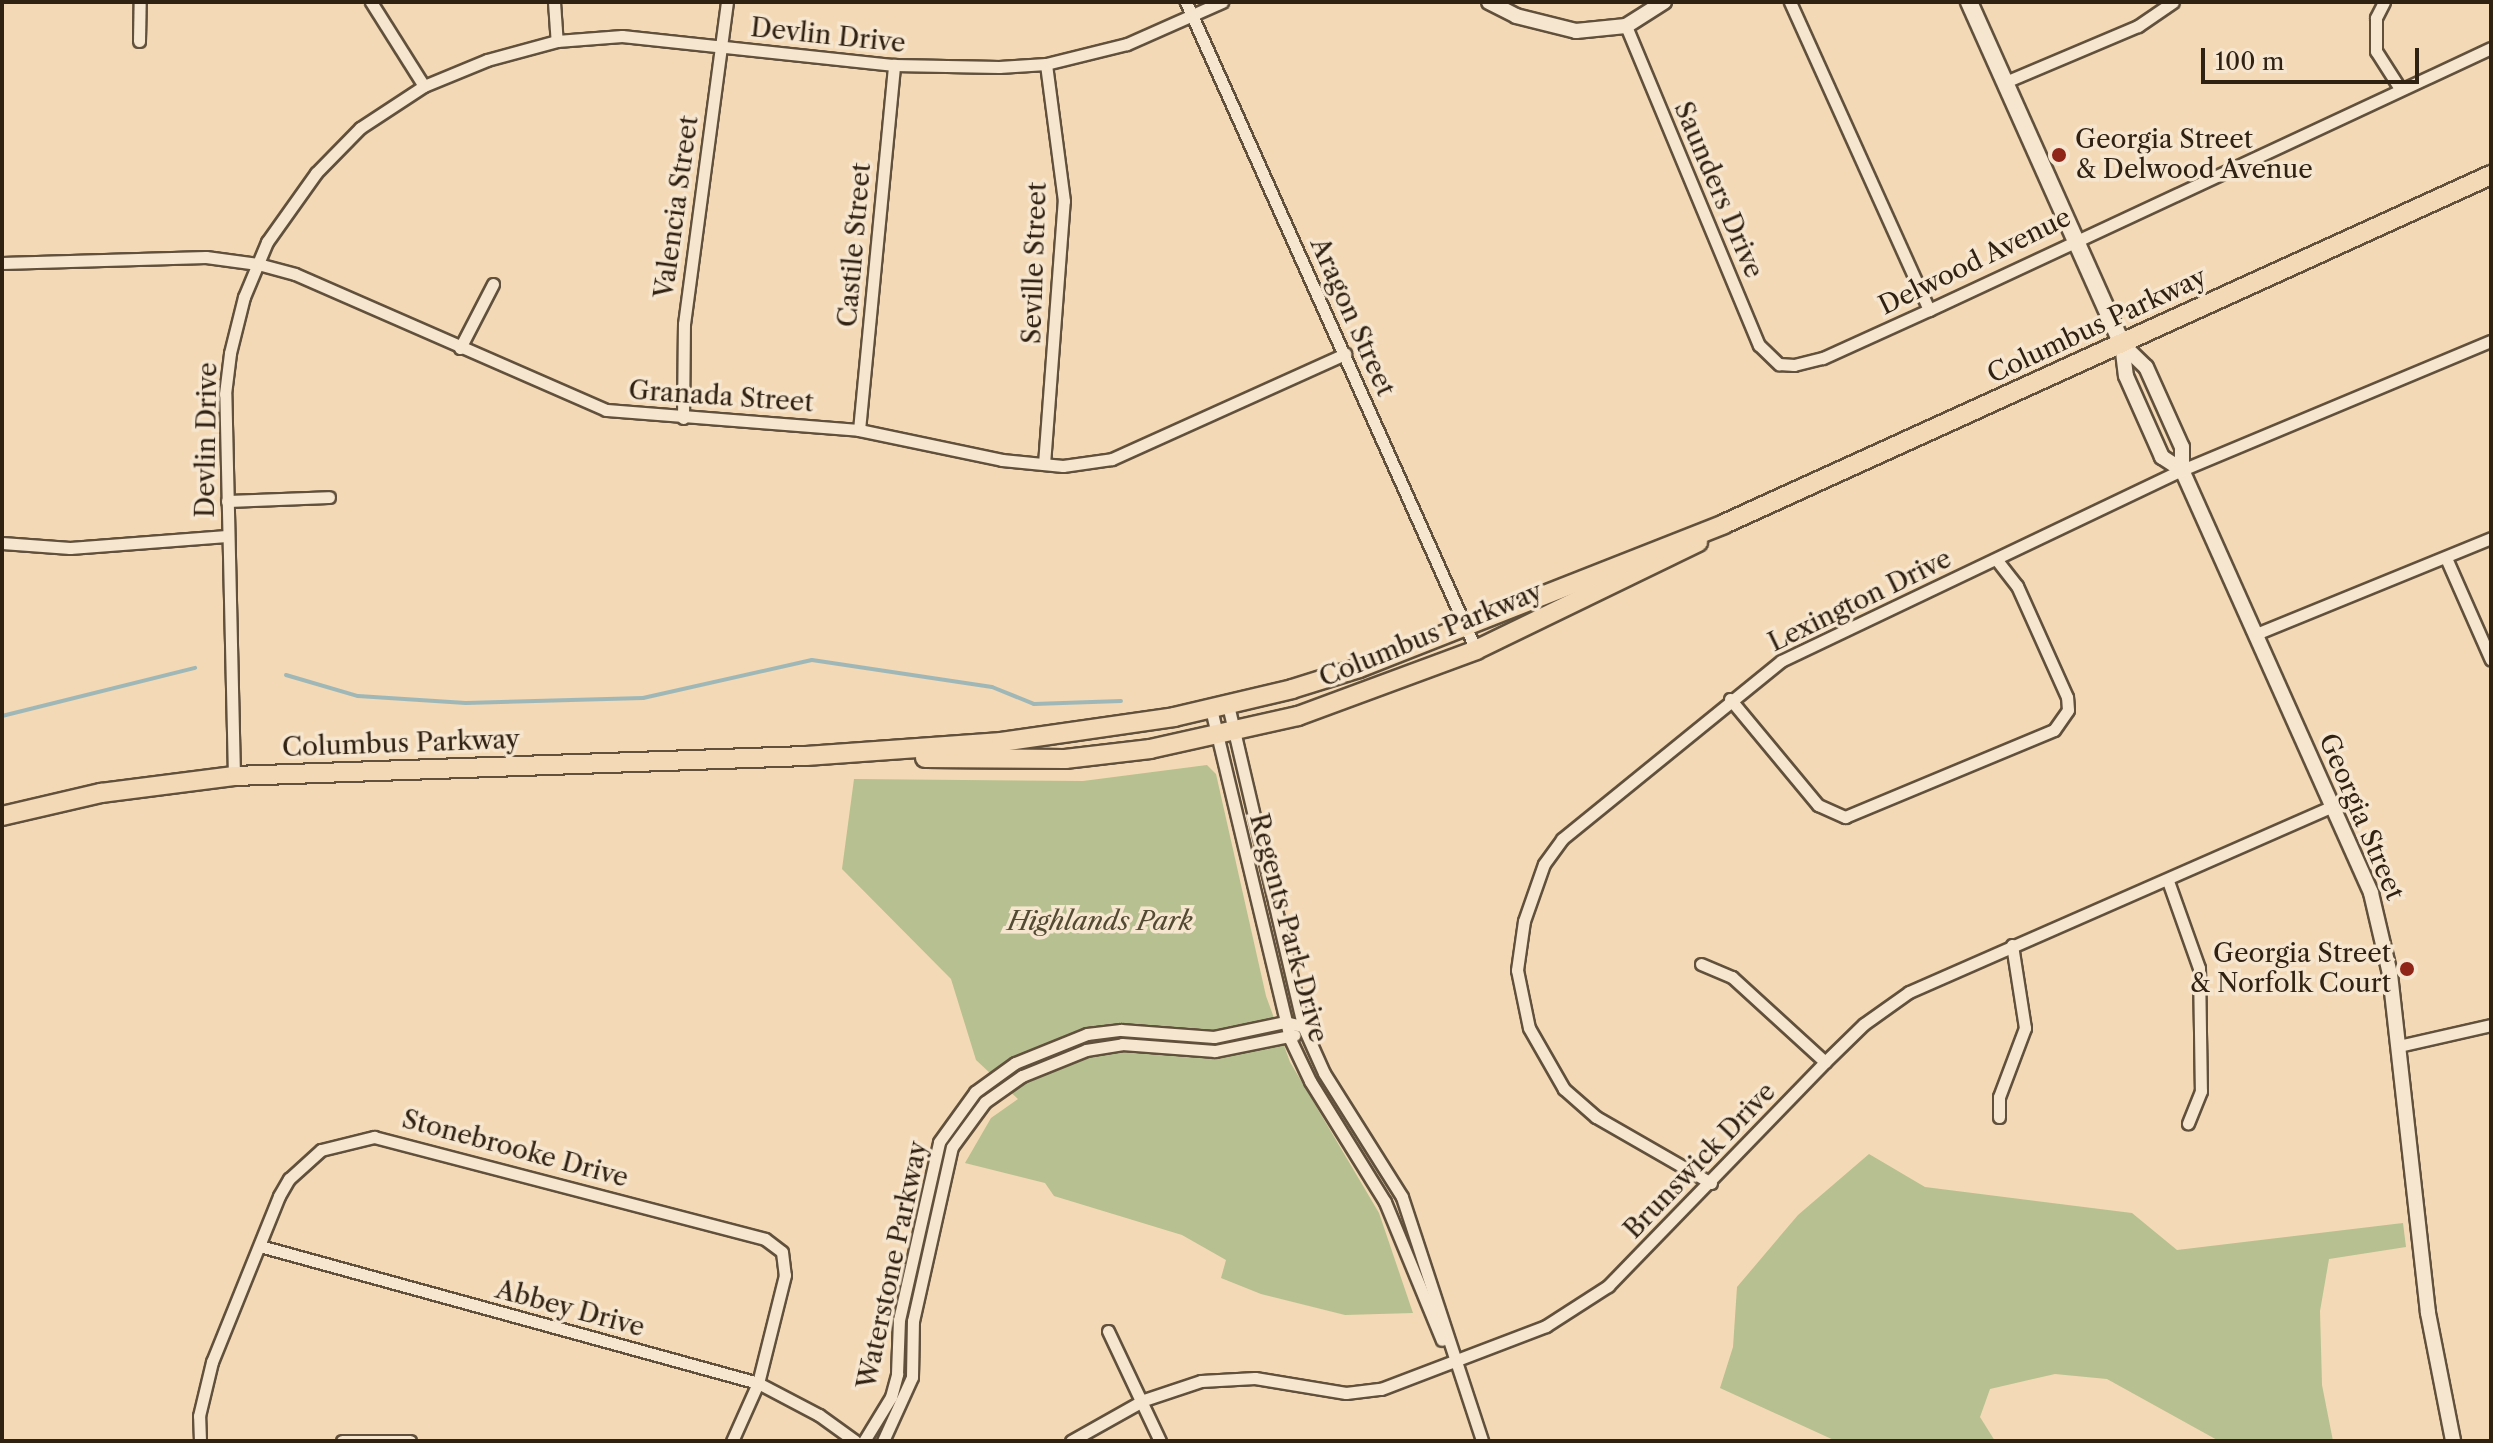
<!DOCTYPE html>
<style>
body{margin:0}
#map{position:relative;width:2493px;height:1443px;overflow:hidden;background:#f3d9b5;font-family:"Libre Caslon Text",serif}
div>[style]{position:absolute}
.green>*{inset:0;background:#b7c090}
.stream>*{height:4px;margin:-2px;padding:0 2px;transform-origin:2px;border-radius:2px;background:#9fb8b7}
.roads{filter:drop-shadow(2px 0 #61503c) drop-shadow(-2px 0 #61503c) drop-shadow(0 2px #61503c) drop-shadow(0 -2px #61503c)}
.minor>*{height:11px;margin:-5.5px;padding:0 5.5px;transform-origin:5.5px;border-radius:5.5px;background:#f7e6cf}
.tertiary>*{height:14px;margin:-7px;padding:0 7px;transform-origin:7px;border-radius:7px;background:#f7e6cf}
.secondary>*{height:16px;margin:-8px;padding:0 8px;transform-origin:8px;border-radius:8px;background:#f7e6cf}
.primary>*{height:18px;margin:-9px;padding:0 9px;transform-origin:9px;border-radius:9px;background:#f3d9b5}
.dots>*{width:22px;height:22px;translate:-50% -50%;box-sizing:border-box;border:4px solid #f7e6cf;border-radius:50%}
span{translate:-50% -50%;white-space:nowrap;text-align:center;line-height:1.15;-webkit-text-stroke:7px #f7e6cf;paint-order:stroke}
.street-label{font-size:26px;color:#302213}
.poi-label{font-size:26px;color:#302213}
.left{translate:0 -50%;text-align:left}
.right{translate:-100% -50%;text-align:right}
.park-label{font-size:26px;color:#524a32;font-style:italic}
.frame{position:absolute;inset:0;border:4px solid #302213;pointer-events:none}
.scale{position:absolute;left:2201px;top:48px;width:218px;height:36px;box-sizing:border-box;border:4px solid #302213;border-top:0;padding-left:10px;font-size:24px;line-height:28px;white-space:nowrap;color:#302213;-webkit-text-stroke:6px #f7e6cf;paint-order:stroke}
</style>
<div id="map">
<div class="green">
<div style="clip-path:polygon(1207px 765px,1216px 774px,1266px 996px,1290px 1062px,1379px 1213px,1413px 1313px,1345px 1315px,1261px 1294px,1221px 1278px,1226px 1260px,1182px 1235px,1054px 1196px,1045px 1183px,965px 1163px,991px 1118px,1018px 1099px,976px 1060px,951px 979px,842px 869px,854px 779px,1083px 781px)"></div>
<div style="clip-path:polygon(1869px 1154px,1925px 1187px,2132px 1213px,2177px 1250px,2403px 1223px,2406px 1247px,2329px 1259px,2320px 1311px,2322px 1385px,2333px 1441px,2219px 1441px,2107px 1379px,2055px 1374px,1990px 1389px,1980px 1417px,1995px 1441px,1836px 1441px,1720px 1388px,1733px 1347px,1737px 1287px,1798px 1215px)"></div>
</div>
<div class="stream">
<div style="left:286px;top:675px;width:75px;rotate:16.3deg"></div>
<div style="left:358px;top:696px;width:108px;rotate:3.7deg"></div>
<div style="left:466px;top:703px;width:177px;rotate:-1.6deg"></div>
<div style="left:643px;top:698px;width:173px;rotate:-12.7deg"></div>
<div style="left:812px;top:660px;width:182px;rotate:8.5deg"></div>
<div style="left:992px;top:687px;width:45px;rotate:22deg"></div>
<div style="left:1034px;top:704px;width:87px;rotate:-2deg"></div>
<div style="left:2px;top:716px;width:199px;rotate:-14deg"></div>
</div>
<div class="roads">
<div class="minor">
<div style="left:371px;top:2px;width:99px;rotate:57.8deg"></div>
<div style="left:554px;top:2px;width:39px;rotate:86deg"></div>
<div style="left:1186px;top:2px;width:710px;rotate:65.89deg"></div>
<div style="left:1790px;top:2px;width:338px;rotate:65.7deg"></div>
<div style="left:2384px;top:2px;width:18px;rotate:117deg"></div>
<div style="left:2376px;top:18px;width:33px;rotate:90deg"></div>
<div style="left:2376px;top:51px;width:43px;rotate:57.4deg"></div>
<div style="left:1626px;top:26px;width:346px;rotate:67.4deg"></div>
<div style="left:1759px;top:345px;width:28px;rotate:44deg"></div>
<div style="left:1779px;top:364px;width:15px;rotate:4deg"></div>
<div style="left:1794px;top:365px;width:30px;rotate:-14deg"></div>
<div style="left:1823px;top:358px;width:116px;rotate:-24.4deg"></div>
<div style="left:1929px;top:310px;width:620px;rotate:-24.99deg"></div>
<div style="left:139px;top:41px;width:39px;rotate:-89deg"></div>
<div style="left:2003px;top:83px;width:147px;rotate:-22.9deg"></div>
<div style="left:2138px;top:26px;width:42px;rotate:-34.4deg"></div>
<div style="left:2px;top:263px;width:204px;rotate:-1.7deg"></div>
<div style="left:206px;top:257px;width:52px;rotate:7.7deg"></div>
<div style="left:258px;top:264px;width:38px;rotate:15deg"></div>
<div style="left:295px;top:274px;width:339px;rotate:23.6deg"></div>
<div style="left:606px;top:410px;width:254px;rotate:4.5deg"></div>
<div style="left:859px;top:430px;width:146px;rotate:11.8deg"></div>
<div style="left:1002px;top:460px;width:61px;rotate:5.6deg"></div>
<div style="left:1063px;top:466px;width:49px;rotate:-8.1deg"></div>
<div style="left:1112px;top:459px;width:256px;rotate:-24.3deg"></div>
<div style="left:460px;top:348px;width:72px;rotate:-62.7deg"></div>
<div style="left:683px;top:418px;width:94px;rotate:-89.4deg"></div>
<div style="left:684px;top:324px;width:325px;rotate:-82.4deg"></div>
<div style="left:859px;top:430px;width:367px;rotate:-84.5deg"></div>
<div style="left:1044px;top:464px;width:264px;rotate:-85.7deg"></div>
<div style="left:1064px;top:201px;width:138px;rotate:-97.5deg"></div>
<div style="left:227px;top:501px;width:102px;rotate:-2.2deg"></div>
<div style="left:2px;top:543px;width:68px;rotate:4.2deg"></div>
<div style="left:70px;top:548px;width:157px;rotate:-4.4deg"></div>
<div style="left:2446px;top:558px;width:111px;rotate:66.2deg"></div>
<div style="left:2256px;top:634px;width:254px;rotate:-22.2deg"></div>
<div style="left:1730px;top:699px;width:138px;rotate:50.3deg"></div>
<div style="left:1818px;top:805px;width:30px;rotate:24deg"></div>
<div style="left:1845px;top:817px;width:226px;rotate:-22.6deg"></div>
<div style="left:2054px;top:730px;width:24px;rotate:-55deg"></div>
<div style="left:2068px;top:710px;width:13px;rotate:-94deg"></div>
<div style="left:2067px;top:697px;width:122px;rotate:-114.2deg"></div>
<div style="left:2017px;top:586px;width:34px;rotate:-128deg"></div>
<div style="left:1228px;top:705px;width:330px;rotate:76.8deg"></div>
<div style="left:1303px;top:1026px;width:51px;rotate:65.9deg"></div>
<div style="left:1324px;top:1073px;width:146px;rotate:57.8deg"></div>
<div style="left:1402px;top:1197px;width:257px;rotate:71.8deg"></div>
<div style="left:1211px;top:709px;width:339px;rotate:76.5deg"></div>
<div style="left:1290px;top:1039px;width:47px;rotate:64.5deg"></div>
<div style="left:1310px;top:1081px;width:142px;rotate:58.2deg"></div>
<div style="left:1385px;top:1202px;width:149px;rotate:67.6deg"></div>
<div style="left:234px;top:776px;width:382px;rotate:-91.3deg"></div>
<div style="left:225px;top:394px;width:41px;rotate:-83deg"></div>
<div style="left:230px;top:353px;width:58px;rotate:-76deg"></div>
<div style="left:244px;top:297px;width:60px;rotate:-67.3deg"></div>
<div style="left:267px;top:242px;width:85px;rotate:-54.6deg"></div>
<div style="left:316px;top:173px;width:63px;rotate:-45.6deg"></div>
<div style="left:360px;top:128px;width:77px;rotate:-33.3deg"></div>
<div style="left:424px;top:86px;width:68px;rotate:-22.4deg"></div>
<div style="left:487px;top:60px;width:73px;rotate:-15.2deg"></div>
<div style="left:557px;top:41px;width:65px;rotate:-4.4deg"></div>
<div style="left:622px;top:36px;width:274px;rotate:6.1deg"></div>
<div style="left:894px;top:65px;width:105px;rotate:1.1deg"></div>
<div style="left:999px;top:67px;width:47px;rotate:-3.7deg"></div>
<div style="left:1046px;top:64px;width:83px;rotate:-13.9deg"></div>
<div style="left:1127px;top:44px;width:104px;rotate:-23.9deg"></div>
<div style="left:2168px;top:881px;width:92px;rotate:70.4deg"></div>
<div style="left:2199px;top:968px;width:123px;rotate:89.1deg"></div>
<div style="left:2201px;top:1091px;width:35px;rotate:112deg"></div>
<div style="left:1701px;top:964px;width:34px;rotate:23deg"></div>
<div style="left:1732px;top:977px;width:126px;rotate:42.4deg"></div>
<div style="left:2399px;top:1046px;width:94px;rotate:-12.9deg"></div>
<div style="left:1999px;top:1117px;width:20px;rotate:-90deg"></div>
<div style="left:1999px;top:1097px;width:74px;rotate:-69.4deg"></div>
<div style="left:2025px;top:1028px;width:84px;rotate:-98.9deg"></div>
<div style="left:1711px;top:1183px;width:133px;rotate:-150.1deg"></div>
<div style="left:1596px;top:1117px;width:43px;rotate:-138.8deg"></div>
<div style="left:1564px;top:1089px;width:70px;rotate:-119.8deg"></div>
<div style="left:1529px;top:1028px;width:59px;rotate:-101.7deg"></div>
<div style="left:1517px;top:970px;width:49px;rotate:-81.9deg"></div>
<div style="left:1524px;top:921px;width:60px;rotate:-70.7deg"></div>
<div style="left:1544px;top:864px;width:31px;rotate:-54deg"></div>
<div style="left:1562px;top:839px;width:282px;rotate:-39.1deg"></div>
<div style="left:1781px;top:661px;width:444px;rotate:-25.5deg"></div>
<div style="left:2182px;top:470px;width:335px;rotate:-22.7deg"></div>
<div style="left:260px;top:1246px;width:517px;rotate:15.38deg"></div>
<div style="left:758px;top:1383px;width:69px;rotate:27.7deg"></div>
<div style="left:819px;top:1415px;width:44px;rotate:35.8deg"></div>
<div style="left:1108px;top:1331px;width:122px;rotate:64.7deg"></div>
<div style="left:200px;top:1441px;width:25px;rotate:-92deg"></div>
<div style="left:199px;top:1416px;width:56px;rotate:-76.5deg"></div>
<div style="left:212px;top:1362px;width:179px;rotate:-68deg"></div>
<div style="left:279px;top:1196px;width:20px;rotate:-60deg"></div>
<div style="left:289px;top:1179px;width:43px;rotate:-42.2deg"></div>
<div style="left:321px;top:1150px;width:55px;rotate:-13.8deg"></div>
<div style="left:374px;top:1137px;width:404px;rotate:14.6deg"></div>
<div style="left:765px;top:1239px;width:21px;rotate:37deg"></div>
<div style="left:782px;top:1252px;width:23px;rotate:83deg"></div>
<div style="left:785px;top:1275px;width:111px;rotate:104deg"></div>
<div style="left:758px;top:1383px;width:64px;rotate:114.1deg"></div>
<div style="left:342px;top:1441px;width:68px"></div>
<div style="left:864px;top:1441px;width:52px;rotate:-58.5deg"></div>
<div style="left:891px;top:1397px;width:24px;rotate:-75deg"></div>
<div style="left:897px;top:1374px;width:54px;rotate:-87.9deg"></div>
<div style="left:899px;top:1320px;width:182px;rotate:-77.3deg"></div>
<div style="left:939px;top:1142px;width:62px;rotate:-54.2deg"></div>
<div style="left:975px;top:1092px;width:49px;rotate:-35.9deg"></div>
<div style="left:1015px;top:1063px;width:78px;rotate:-21.9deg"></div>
<div style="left:1087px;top:1034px;width:34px;rotate:-7deg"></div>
<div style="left:1121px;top:1030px;width:93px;rotate:4.3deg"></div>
<div style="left:1214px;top:1037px;width:73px;rotate:-11.9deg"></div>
<div style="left:1285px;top:1022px;width:18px;rotate:13deg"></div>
<div style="left:883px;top:1441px;width:70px;rotate:-65.6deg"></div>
<div style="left:912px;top:1377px;width:56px;rotate:-89deg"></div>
<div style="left:913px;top:1321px;width:178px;rotate:-77.4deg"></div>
<div style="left:952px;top:1147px;width:56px;rotate:-53.7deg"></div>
<div style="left:985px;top:1102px;width:45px;rotate:-35.1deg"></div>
<div style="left:1022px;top:1076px;width:69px;rotate:-22.1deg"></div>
<div style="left:1086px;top:1050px;width:36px;rotate:-9deg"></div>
<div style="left:1122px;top:1044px;width:93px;rotate:4.3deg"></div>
<div style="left:1215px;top:1051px;width:81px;rotate:-11.4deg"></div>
<div style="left:1071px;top:1441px;width:84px;rotate:-29.3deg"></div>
<div style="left:1144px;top:1400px;width:60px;rotate:-18.4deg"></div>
<div style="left:1201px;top:1381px;width:54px;rotate:-3.2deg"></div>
<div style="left:1255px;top:1378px;width:92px;rotate:9.4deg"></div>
<div style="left:1346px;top:1393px;width:35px;rotate:-7deg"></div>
<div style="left:1381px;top:1389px;width:177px;rotate:-20.9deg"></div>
<div style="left:1546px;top:1326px;width:74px;rotate:-32.8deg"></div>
<div style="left:1608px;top:1286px;width:312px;rotate:-45.9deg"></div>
<div style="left:1825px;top:1062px;width:54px;rotate:-44.3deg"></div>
<div style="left:1864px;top:1024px;width:55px;rotate:-35.4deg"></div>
<div style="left:1909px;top:992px;width:463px;rotate:-23.7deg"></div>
</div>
<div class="tertiary">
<div style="left:1489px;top:2px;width:30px;rotate:27deg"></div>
<div style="left:1516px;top:16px;width:62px;rotate:14deg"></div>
<div style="left:1576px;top:31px;width:50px;rotate:-5.7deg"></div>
<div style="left:1626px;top:26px;width:45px;rotate:-32.3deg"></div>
<div style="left:2122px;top:344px;width:33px;rotate:44deg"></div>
<div style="left:2146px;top:367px;width:88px;rotate:65.8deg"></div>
<div style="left:2182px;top:447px;width:23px;rotate:90deg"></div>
<div style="left:2182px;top:470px;width:463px;rotate:65.9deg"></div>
<div style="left:2371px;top:893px;width:83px;rotate:76.8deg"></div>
<div style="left:2390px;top:974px;width:341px;rotate:83.6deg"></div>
<div style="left:2428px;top:1313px;width:130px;rotate:78.9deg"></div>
<div style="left:2122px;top:344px;width:32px;rotate:83deg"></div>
<div style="left:2126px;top:376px;width:89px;rotate:66deg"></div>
<div style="left:2162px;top:457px;width:24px;rotate:33deg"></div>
</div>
<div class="secondary">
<div style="left:1969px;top:2px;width:375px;rotate:65.9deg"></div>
</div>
<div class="primary">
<div style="left:925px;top:758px;width:140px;rotate:0.4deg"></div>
<div style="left:1065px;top:759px;width:86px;rotate:-6.7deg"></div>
<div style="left:1150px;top:749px;width:152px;rotate:-12.6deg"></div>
<div style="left:1298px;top:716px;width:190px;rotate:-20.3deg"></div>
<div style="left:1476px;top:650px;width:247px;rotate:-25.9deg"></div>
<div style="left:2px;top:816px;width:102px;rotate:-13.1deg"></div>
<div style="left:101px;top:793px;width:134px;rotate:-7.3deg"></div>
<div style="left:234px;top:776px;width:572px;rotate:-2deg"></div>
<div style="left:806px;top:756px;width:196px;rotate:-4.1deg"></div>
<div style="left:1001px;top:742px;width:175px;rotate:-8.2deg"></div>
<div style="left:1174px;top:717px;width:121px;rotate:-13.3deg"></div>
<div style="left:1292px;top:689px;width:70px;rotate:-17.4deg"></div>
<div style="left:1359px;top:668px;width:392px;rotate:-21.5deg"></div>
<div style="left:1724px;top:524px;width:843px;rotate:-24.47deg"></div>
</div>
</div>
<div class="dots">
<div style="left:2059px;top:155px;background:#8f2418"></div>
<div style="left:2407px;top:969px;background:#8f2418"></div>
</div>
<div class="street-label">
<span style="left:828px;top:36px;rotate:6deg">Devlin Drive</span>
<span style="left:1718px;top:190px;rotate:67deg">Saunders Drive</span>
<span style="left:677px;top:207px;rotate:-82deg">Valencia Street</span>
<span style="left:855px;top:245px;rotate:-85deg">Castile Street</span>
<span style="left:1975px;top:262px;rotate:-26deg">Delwood Avenue</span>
<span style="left:1035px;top:263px;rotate:-88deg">Seville Street</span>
<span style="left:1352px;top:317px;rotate:66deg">Aragon Street</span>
<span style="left:2097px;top:326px;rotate:-25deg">Columbus Parkway</span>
<span style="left:721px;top:397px;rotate:4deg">Granada Street</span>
<span style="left:207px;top:440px;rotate:-89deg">Devlin Drive</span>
<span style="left:1860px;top:601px;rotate:-26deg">Lexington Drive</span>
<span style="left:1431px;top:635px;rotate:-22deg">Columbus Parkway</span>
<span style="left:401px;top:744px;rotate:-2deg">Columbus Parkway</span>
<span style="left:2361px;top:817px;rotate:67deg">Georgia Street</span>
<span style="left:1288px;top:928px;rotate:75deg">Regents Park Drive</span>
<span style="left:515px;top:1149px;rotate:15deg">Stonebrooke Drive</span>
<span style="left:1700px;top:1161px;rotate:-46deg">Brunswick Drive</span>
<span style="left:893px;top:1265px;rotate:-78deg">Waterstone Parkway</span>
<span style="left:570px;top:1309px;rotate:15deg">Abbey Drive</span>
</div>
<div class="poi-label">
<span class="left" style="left:2075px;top:155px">Georgia Street<br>&amp; Delwood Avenue</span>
<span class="right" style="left:2391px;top:969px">Georgia Street<br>&amp; Norfolk Court</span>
</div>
<div class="park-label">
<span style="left:1100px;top:922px">Highlands Park</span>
</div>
<div class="frame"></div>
<div class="scale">100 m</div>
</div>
